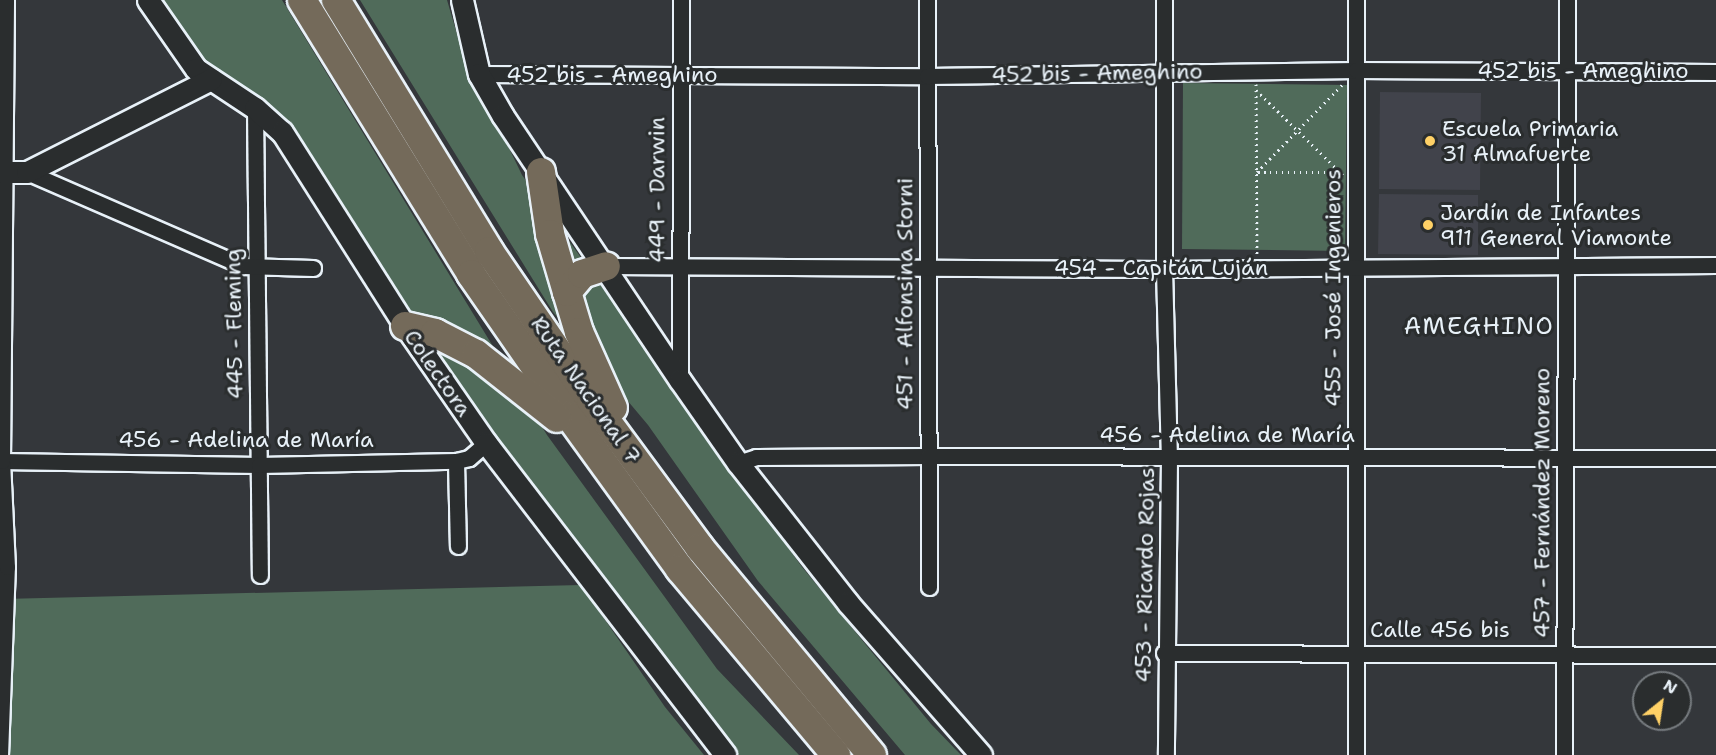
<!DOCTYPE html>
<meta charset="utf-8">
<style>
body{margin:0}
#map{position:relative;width:1716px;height:755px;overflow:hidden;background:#34373b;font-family:"Shantell Sans",sans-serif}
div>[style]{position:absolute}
.built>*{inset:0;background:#41434b}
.green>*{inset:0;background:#506b5a}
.path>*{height:3px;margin-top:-1.5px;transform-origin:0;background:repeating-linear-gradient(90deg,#e8f1f8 0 1.5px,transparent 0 6px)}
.roads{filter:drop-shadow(2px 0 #e8f1f8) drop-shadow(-2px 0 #e8f1f8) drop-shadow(0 2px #e8f1f8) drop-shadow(0 -2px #e8f1f8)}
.street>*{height:15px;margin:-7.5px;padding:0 7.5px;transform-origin:7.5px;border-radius:7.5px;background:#2a2d2e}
.secondary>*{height:21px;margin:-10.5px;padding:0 10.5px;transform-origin:10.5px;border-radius:10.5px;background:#2a2d2e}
.highway>*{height:28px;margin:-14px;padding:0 14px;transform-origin:14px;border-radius:14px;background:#746a5a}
.dots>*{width:16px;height:16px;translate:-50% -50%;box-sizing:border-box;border:3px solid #2a2d2e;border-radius:50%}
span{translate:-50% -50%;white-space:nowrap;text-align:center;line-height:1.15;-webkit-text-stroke:6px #2a2d2e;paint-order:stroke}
.street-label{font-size:22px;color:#e8f1f8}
.poi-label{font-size:22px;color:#e8f1f8}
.left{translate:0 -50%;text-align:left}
.neighbourhood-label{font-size:24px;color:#e8f1f8;letter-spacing:1.5px}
.north{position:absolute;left:1632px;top:671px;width:60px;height:60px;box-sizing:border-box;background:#2a2d2e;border:2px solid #767b7f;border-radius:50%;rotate:30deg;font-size:16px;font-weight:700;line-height:24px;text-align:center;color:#e8f1f8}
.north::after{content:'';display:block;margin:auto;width:21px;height:27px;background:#ffd166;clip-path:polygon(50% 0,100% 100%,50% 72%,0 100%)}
</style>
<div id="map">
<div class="built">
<div style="clip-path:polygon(1380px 92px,1481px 93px,1480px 190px,1379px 189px)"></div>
<div style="clip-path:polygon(1379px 194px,1478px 195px,1478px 255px,1378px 254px)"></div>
</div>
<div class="green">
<div style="clip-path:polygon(157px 0,282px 0,547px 435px,717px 669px,799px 755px,735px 755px,471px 409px,295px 135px,191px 55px)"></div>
<div style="clip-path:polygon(360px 0,447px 0,462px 51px,522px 175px,802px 567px,931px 724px,961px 755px,905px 755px,758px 581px,648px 425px,553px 312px)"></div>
<div style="clip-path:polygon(1183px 83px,1347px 85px,1345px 251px,1182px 249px)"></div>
<div style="clip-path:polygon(581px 585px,665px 707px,704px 755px,0 755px,3px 599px)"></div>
</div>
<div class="path">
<div style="left:1256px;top:84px;width:171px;rotate:89.7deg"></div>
<div style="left:1256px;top:90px;width:122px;rotate:44.3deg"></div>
<div style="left:1257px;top:172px;width:122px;rotate:-45.7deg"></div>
<div style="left:1258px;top:172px;width:81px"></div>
</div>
<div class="roads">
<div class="street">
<div style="left:927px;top:0;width:587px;rotate:89.8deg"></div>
<div style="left:1164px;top:0;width:269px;rotate:90deg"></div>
<div style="left:1164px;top:269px;width:189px;rotate:88.5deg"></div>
<div style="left:1169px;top:458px;width:297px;rotate:90.6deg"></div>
<div style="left:1356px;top:0;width:755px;rotate:90deg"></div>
<div style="left:479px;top:74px;width:448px;rotate:0.3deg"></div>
<div style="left:927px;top:76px;width:429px;rotate:-0.8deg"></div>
<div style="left:1356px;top:70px;width:360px;rotate:0.3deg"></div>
<div style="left:255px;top:108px;width:467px;rotate:89.4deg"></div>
<div style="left:27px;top:172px;width:236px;rotate:23.5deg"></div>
<div style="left:243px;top:266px;width:70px;rotate:1.6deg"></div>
<div style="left:606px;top:266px;width:558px;rotate:0.31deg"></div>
<div style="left:1164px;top:269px;width:552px;rotate:-0.42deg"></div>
<div style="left:680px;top:380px;width:380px;rotate:-89.8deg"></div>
<div style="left:0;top:461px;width:259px;rotate:0.9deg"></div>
<div style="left:259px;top:465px;width:197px;rotate:-1.2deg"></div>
<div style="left:456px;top:461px;width:13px;rotate:-13deg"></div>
<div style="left:469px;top:458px;width:23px;rotate:-41deg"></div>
<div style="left:456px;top:461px;width:85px;rotate:88.7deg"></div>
<div style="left:738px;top:463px;width:19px;rotate:-18deg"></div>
<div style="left:756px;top:457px;width:172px;rotate:-0.3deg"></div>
<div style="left:928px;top:456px;width:788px;rotate:0.15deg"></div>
<div style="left:1164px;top:653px;width:552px;rotate:0.21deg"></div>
<div style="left:0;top:755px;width:188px;rotate:-87.9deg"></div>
<div style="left:7px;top:567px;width:106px;rotate:-92.7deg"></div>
<div style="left:2px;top:461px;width:461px;rotate:-89.5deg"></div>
<div style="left:1564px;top:755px;width:755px;rotate:-89.77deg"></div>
</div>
<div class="secondary">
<div style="left:148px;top:0;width:84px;rotate:55.2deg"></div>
<div style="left:196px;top:69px;width:71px;rotate:33.5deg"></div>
<div style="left:255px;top:108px;width:36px;rotate:42deg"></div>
<div style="left:282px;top:132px;width:230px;rotate:57.6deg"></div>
<div style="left:405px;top:326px;width:142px;rotate:55.3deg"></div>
<div style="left:486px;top:443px;width:393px;rotate:52.5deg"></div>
<div style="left:462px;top:0;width:76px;rotate:77.1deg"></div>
<div style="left:479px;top:74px;width:48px;rotate:60.3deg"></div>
<div style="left:503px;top:116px;width:318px;rotate:56.2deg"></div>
<div style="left:680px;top:380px;width:101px;rotate:55.1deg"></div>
<div style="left:738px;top:463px;width:178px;rotate:51.8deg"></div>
<div style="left:848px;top:603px;width:202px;rotate:48.8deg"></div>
<div style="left:0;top:172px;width:27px"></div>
<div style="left:27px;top:172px;width:206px;rotate:-26.8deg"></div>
</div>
<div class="highway">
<div style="left:302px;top:0;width:322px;rotate:58.3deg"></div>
<div style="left:471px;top:274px;width:174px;rotate:55.3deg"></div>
<div style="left:570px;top:417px;width:188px;rotate:54.1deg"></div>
<div style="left:680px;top:569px;width:243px;rotate:50deg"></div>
<div style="left:336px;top:0;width:294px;rotate:58.6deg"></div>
<div style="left:489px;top:251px;width:181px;rotate:55.6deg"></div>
<div style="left:591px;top:400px;width:184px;rotate:53.6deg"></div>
<div style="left:700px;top:548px;width:269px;rotate:50.3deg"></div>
<div style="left:541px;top:172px;width:63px;rotate:81.7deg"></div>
<div style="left:550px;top:234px;width:60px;rotate:73.7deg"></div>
<div style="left:567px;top:292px;width:42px;rotate:73.3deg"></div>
<div style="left:579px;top:332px;width:83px;rotate:65.9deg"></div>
<div style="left:567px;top:292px;width:23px;rotate:-50deg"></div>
<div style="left:582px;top:274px;width:25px;rotate:-18deg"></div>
<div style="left:405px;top:326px;width:31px;rotate:13deg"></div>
<div style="left:435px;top:333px;width:46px;rotate:27.1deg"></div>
<div style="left:476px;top:354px;width:103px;rotate:38.3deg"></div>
</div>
</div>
<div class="dots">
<div style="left:1430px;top:141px;background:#ffd166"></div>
<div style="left:1428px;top:225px;background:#ffd166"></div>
</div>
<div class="street-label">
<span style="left:1583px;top:71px">452 bis - Ameghino</span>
<span style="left:1097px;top:73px;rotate:-1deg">452 bis - Ameghino</span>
<span style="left:612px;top:75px">452 bis - Ameghino</span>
<span style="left:657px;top:190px;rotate:-90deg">449 - Darwin</span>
<span style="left:1161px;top:268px">454 - Capitán Luján</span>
<span style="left:1333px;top:288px;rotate:-90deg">455 - José Ingenieros</span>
<span style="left:905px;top:294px;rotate:-90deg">451 - Alfonsina Storni</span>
<span style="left:234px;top:324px;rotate:-91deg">445 - Fleming</span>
<span style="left:438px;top:373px;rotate:55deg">Colectora</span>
<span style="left:586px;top:390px;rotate:55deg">Ruta Nacional 7</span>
<span style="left:1227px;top:435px">456 - Adelina de María</span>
<span style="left:246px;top:440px">456 - Adelina de María</span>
<span style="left:1542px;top:503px;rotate:-90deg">457 - Fernández Moreno</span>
<span style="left:1145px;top:575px;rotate:-89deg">453 - Ricardo Rojas</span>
<span style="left:1440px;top:630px">Calle 456 bis</span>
</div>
<div class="poi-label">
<span class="left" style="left:1442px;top:141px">Escuela Primaria<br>31 Almafuerte</span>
<span class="left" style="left:1440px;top:225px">Jardín de Infantes<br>911 General Viamonte</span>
</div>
<div class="neighbourhood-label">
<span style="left:1479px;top:327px">AMEGHINO</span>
</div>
<div class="north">N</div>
</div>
